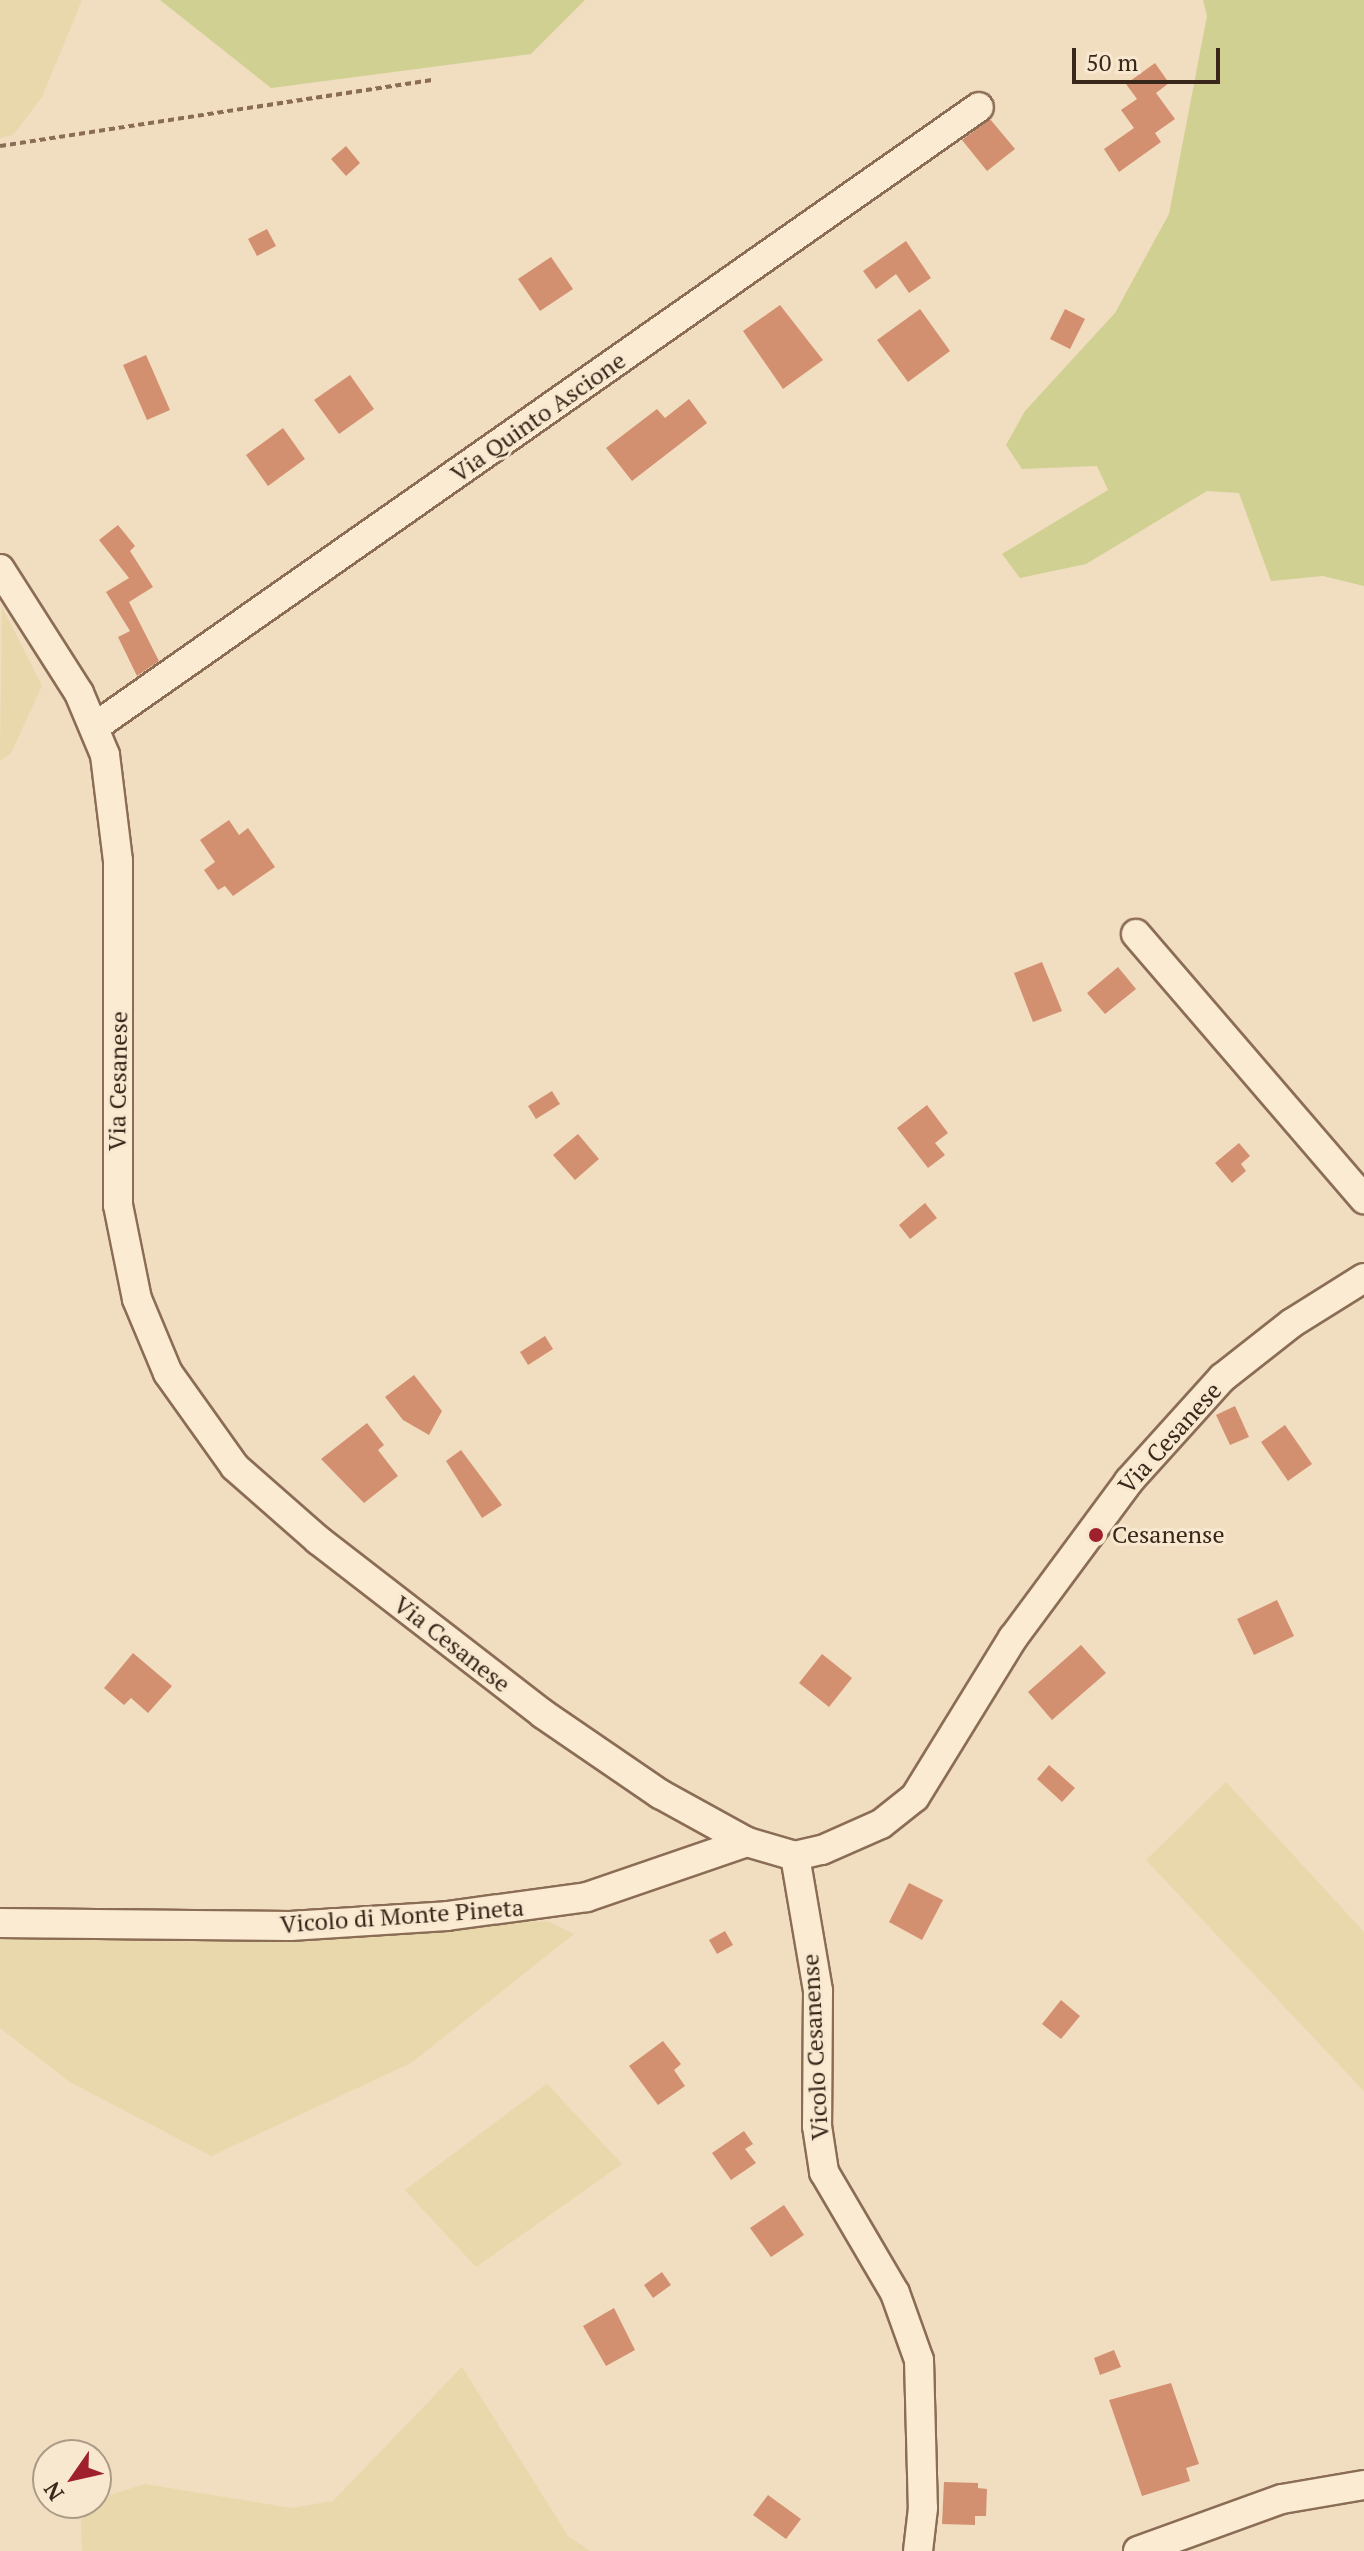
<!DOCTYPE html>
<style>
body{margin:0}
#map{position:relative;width:1364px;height:2551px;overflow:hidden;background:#f1ddbf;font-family:"PT Serif",serif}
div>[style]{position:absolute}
.farmland>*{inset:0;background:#e8d8ab}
.green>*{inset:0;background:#cfd092}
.building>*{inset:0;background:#d39071}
.path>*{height:4px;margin-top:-2px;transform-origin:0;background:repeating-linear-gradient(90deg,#8b6d56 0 6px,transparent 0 10px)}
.roads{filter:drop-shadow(2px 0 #8b6d56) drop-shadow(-2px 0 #8b6d56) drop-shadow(0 2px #8b6d56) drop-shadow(0 -2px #8b6d56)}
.minor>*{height:28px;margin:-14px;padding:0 14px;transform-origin:14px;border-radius:14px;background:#fbebd2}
.dots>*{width:22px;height:22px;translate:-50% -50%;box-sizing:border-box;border:4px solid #f8e8cf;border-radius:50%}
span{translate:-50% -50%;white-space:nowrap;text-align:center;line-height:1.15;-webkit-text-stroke:6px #f8e8cf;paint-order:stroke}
.street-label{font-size:24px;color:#3a271b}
.poi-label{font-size:24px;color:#3a271b}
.left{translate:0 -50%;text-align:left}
.north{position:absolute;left:32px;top:2439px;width:80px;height:80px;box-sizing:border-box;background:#f8e8cf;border:2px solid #ac9b87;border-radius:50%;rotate:236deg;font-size:22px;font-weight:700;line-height:32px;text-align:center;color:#3a271b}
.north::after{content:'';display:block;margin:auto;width:28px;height:36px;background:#9f212e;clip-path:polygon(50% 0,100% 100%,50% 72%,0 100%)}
.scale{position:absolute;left:1072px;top:48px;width:148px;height:36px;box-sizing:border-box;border:4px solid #3a271b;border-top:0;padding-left:10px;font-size:24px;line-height:28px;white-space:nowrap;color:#3a271b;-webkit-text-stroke:6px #f8e8cf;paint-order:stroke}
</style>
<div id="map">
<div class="farmland">
<div style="clip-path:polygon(0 0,82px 0,42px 97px,13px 135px,0 138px)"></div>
<div style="clip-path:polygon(2px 607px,42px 686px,11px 753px,0 761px)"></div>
<div style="clip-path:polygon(1226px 1782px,1364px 1932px,1364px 2091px,1146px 1860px)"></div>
<div style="clip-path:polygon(548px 1921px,574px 1934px,411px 2063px,211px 2156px,70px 2082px,0 2028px,0 1928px,330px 1932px)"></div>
<div style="clip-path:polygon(547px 2084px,622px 2164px,476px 2267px,405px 2190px)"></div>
<div style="clip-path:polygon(462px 2367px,568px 2536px,590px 2551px,82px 2551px,81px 2520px,110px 2495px,145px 2484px,291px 2508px,333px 2501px)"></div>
</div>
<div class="green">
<div style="clip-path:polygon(160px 0,585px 0,531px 54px,271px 88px)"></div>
<div style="clip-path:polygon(1203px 0,1364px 0,1364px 586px,1323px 576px,1271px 581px,1239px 493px,1207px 491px,1086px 564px,1020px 578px,1002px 554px,1108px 490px,1097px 466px,1022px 469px,1006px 445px,1025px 411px,1115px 313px,1169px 214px,1207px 16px)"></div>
</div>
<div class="building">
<div style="clip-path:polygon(1155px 63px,1169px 83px,1156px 93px,1175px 119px,1155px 133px,1161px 142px,1119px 172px,1104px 149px,1134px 128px,1121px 110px,1137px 99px,1126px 84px)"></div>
<div style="clip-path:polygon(990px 119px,1015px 149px,987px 171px,962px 140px)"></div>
<div style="clip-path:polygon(346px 146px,360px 163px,346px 176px,331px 159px)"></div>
<div style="clip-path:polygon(267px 229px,276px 246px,257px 256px,248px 239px)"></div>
<div style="clip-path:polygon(906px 241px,931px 278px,909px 293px,896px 274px,876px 289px,863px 271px)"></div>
<div style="clip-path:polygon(551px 257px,573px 289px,540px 311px,518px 279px)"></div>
<div style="clip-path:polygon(780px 305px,823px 360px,783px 389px,743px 331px)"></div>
<div style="clip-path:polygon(920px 309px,950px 351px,908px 382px,877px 340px)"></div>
<div style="clip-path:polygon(1065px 309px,1085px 319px,1070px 349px,1050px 339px)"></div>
<div style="clip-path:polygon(146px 355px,170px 410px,147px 420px,123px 365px)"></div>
<div style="clip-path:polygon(350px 375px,374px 409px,339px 434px,314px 400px)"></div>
<div style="clip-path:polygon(689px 399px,707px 423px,632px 481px,606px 448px,657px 409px,665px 418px)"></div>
<div style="clip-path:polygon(283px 428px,305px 459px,268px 486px,246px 455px)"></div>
<div style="clip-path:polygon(118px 525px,135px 546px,130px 551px,153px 587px,129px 602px,159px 661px,137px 676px,118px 637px,130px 631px,106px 592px,129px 578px,99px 540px)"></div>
<div style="clip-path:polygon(229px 820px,239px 835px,248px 828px,275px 867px,233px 896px,225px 886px,218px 890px,204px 870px,215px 862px,200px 840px)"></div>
<div style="clip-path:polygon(1042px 962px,1062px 1011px,1033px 1022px,1014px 973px)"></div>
<div style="clip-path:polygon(1118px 967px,1136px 989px,1105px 1014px,1087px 993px)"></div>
<div style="clip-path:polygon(552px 1091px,560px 1104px,536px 1119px,528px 1106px)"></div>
<div style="clip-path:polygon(927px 1105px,948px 1133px,935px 1143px,945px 1155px,928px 1168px,897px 1128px)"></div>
<div style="clip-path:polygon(578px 1134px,599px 1159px,575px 1180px,553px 1155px)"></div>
<div style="clip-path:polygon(1239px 1143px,1250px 1156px,1241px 1164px,1246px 1171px,1232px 1183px,1215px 1163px)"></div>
<div style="clip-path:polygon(925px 1203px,937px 1218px,910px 1239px,899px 1225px)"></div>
<div style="clip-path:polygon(545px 1336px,553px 1349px,528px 1365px,520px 1352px)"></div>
<div style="clip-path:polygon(414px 1375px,442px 1411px,429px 1435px,403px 1420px,385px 1397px)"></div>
<div style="clip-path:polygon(1235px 1406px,1249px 1437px,1230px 1445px,1216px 1415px)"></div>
<div style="clip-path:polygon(367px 1423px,384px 1445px,378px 1450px,398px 1476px,364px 1503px,321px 1459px)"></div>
<div style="clip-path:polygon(1285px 1425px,1312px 1464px,1288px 1481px,1261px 1442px)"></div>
<div style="clip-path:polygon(461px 1450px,502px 1505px,482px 1518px,446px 1461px)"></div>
<div style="clip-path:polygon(1277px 1600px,1294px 1636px,1254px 1655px,1237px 1619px)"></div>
<div style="clip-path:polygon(1081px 1645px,1106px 1673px,1052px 1720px,1028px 1692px)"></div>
<div style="clip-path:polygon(133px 1653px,172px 1686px,148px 1713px,131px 1698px,124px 1705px,104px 1688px)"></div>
<div style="clip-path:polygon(822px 1654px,852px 1678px,829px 1707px,799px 1683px)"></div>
<div style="clip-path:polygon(1049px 1765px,1075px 1788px,1062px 1802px,1037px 1779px)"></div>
<div style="clip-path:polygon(909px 1883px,943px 1900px,922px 1940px,889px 1922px)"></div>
<div style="clip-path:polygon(725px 1931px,733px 1945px,717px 1954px,709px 1940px)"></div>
<div style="clip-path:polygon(1061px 2000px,1080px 2016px,1061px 2039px,1042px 2024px)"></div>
<div style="clip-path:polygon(663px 2041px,681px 2064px,674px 2070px,685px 2086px,658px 2105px,629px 2066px)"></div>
<div style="clip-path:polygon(744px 2131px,753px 2144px,745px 2149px,756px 2163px,731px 2180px,712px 2153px)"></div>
<div style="clip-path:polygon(784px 2205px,804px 2235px,771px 2257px,750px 2228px)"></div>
<div style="clip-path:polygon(662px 2272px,671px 2285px,653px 2298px,644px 2285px)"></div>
<div style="clip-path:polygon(614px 2308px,635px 2350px,606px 2366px,583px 2326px)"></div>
<div style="clip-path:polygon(1114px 2350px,1121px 2367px,1100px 2375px,1094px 2358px)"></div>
<div style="clip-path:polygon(1171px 2383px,1199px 2464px,1186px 2468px,1190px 2481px,1142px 2496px,1109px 2400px)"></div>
<div style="clip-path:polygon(944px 2482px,978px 2483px,978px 2488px,987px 2489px,986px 2516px,975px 2516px,975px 2525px,942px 2524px)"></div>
<div style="clip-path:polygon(768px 2495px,801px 2519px,786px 2539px,753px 2515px)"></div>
</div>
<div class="path">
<div style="left:0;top:146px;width:437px;rotate:-8.7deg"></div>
</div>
<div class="roads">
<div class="minor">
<div style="left:0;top:569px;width:147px;rotate:57.5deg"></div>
<div style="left:79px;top:693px;width:67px;rotate:67.2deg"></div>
<div style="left:105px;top:755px;width:107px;rotate:83deg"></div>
<div style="left:118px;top:861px;width:344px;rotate:90deg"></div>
<div style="left:118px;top:1205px;width:96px;rotate:78.6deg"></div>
<div style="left:137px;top:1299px;width:80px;rotate:67.3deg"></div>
<div style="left:168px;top:1373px;width:115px;rotate:54.5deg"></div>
<div style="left:235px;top:1467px;width:111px;rotate:41.3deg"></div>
<div style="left:318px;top:1540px;width:284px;rotate:37.7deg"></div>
<div style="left:543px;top:1714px;width:142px;rotate:34.4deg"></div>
<div style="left:660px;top:1794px;width:99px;rotate:28.9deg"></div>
<div style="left:747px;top:1842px;width:50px;rotate:16.3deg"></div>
<div style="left:795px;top:1856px;width:28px;rotate:-13deg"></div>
<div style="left:822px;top:1850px;width:64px;rotate:-23.8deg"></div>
<div style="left:881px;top:1824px;width:43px;rotate:-38.5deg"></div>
<div style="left:915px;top:1797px;width:187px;rotate:-58.4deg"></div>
<div style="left:1013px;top:1638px;width:195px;rotate:-53.5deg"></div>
<div style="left:1129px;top:1481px;width:139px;rotate:-47.9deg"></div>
<div style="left:1222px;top:1378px;width:89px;rotate:-38.2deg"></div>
<div style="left:1292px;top:1323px;width:85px;rotate:-32deg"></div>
<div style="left:96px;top:726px;width:1078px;rotate:-35.03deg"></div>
<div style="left:1136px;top:934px;width:350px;rotate:49.3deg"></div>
<div style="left:795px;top:1856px;width:137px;rotate:80.3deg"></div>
<div style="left:818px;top:1991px;width:135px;rotate:90.4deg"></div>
<div style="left:817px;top:2126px;width:47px;rotate:81.3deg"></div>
<div style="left:824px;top:2172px;width:140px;rotate:59.6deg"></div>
<div style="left:895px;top:2293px;width:71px;rotate:70.3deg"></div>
<div style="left:919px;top:2360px;width:148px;rotate:88.5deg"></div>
<div style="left:923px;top:2508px;width:43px;rotate:96.6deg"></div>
<div style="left:0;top:1923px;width:290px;rotate:0.6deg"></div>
<div style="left:290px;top:1926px;width:157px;rotate:-3.6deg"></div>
<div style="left:447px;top:1916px;width:141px;rotate:-7.7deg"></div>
<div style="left:587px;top:1897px;width:169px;rotate:-19deg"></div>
<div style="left:1138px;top:2551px;width:153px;rotate:-19.9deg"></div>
<div style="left:1282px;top:2499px;width:83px;rotate:-9.7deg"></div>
</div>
</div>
<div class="dots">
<div style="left:1096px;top:1535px;background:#9f212e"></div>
</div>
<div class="street-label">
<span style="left:538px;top:417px;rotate:-35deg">Via Quinto Ascione</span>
<span style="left:118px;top:1081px;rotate:-89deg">Via Cesanese</span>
<span style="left:1170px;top:1438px;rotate:-48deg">Via Cesanese</span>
<span style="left:452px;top:1644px;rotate:38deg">Via Cesanese</span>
<span style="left:402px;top:1916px;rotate:-4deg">Vicolo di Monte Pineta</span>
<span style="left:815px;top:2047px;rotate:-93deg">Vicolo Cesanense</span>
</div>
<div class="poi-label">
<span class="left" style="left:1112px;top:1535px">Cesanense</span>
</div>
<div class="north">N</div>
<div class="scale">50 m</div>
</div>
